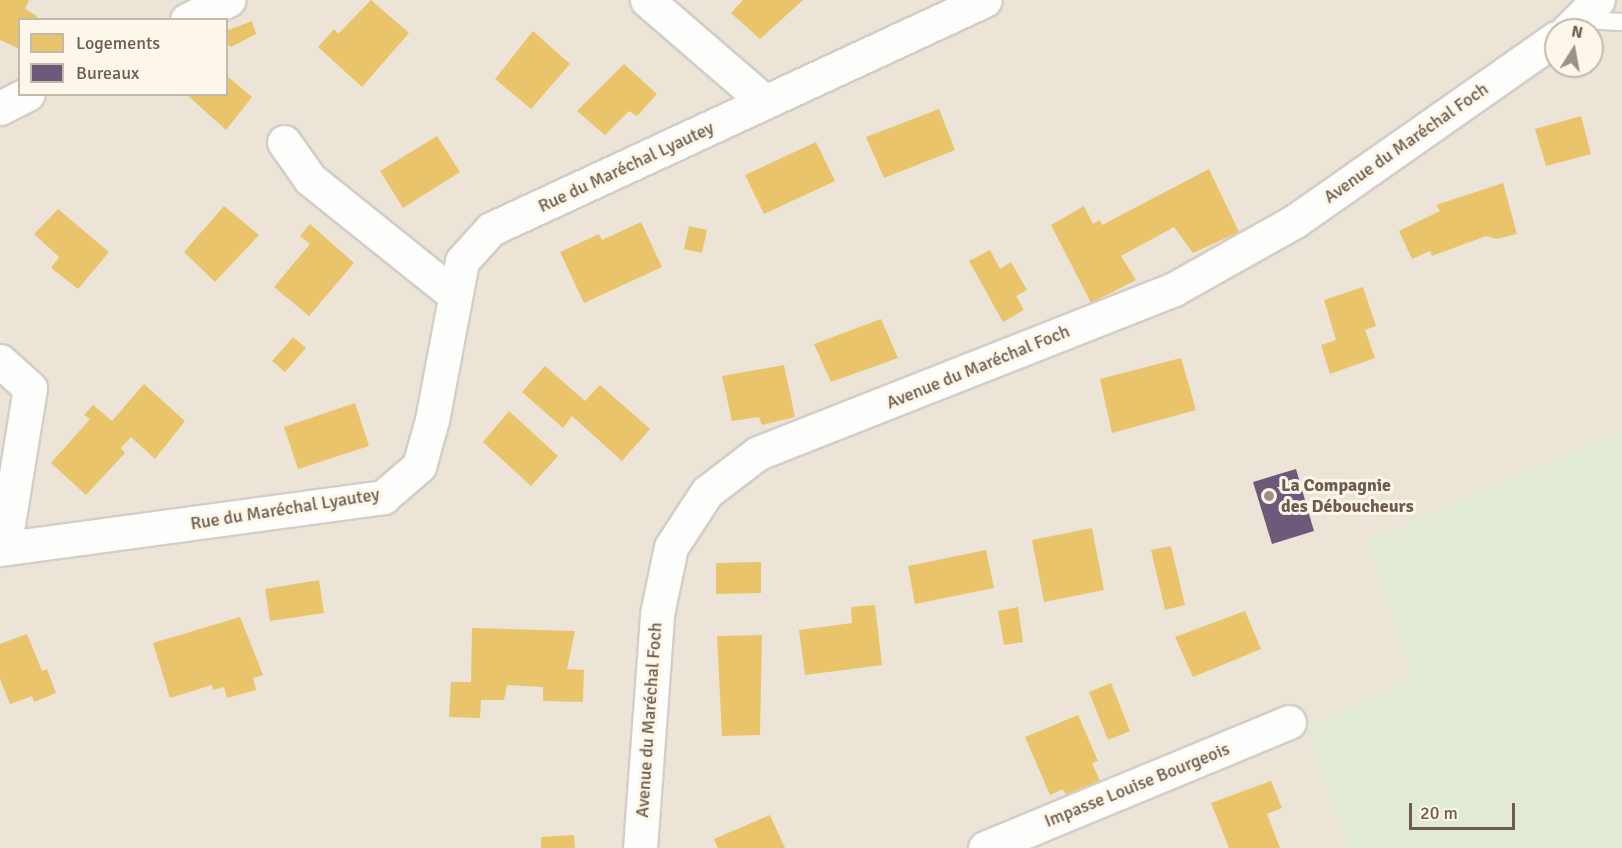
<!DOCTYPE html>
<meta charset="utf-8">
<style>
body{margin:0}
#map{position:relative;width:1622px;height:848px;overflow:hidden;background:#f4f1ea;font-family:Signika,sans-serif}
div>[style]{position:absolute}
.residential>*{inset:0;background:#ede4d8}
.green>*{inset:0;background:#e0ead6}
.homes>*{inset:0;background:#e9c46a}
.offices>*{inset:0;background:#6d597a}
.roads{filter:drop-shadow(2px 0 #d3cec8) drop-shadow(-2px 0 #d3cec8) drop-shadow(0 2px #d3cec8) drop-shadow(0 -2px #d3cec8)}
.lane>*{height:16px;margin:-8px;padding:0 8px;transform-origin:8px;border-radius:8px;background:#fdfdfc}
.street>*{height:33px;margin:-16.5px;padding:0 16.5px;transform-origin:16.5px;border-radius:16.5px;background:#fdfdfc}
.dots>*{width:16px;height:16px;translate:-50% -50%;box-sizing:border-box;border:3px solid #fcf7ea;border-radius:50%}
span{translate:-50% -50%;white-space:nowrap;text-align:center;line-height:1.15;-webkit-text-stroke:6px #fcf7ea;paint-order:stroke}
.street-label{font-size:18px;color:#6e5c4d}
.poi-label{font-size:18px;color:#6e5c4d;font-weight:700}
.left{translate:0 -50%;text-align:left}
.legend{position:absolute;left:18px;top:18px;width:210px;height:78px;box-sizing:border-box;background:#fcf7ea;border:2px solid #c3b9ab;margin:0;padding:8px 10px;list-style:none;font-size:18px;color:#6e5c4d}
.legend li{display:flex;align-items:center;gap:12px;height:30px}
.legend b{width:30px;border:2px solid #c3b9ab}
.north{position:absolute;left:1544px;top:18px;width:60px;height:60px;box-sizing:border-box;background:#fcf7ea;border:2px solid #c3b9ab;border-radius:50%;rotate:11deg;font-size:16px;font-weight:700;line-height:24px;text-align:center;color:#6e5c4d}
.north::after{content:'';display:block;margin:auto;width:21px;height:27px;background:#9d9084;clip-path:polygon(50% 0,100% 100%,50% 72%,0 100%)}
.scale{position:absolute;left:1409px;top:803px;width:106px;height:27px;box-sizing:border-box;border:3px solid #6e5c4d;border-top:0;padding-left:8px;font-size:18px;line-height:21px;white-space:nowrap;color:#6e5c4d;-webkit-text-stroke:4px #fcf7ea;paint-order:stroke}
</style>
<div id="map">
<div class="residential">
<div style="clip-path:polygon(evenodd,0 0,1622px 0,1622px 430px,1368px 540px,1413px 679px,1306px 728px,1350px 848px,0 848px,0 0,20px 20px,226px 20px,226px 94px,20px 94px,20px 20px,0 0,1556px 30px,1592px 30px,1592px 66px,1556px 66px,1556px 30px)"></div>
</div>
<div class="green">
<div style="clip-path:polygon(1622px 430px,1622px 848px,1350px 848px,1306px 728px,1412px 679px,1368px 540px)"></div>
</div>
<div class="homes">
<div style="clip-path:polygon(0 0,29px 0,25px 9px,37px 16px,36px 20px,20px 20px,20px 49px,0 40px)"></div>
<div style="clip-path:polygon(371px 0,409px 33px,362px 87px,318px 47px,334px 29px,338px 34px)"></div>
<div style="clip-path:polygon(743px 0,803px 0,760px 39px,731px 13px)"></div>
<div style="clip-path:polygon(252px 21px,256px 34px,231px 47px,226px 43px,226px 31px)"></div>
<div style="clip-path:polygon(533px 31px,570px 64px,531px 109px,495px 79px)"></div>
<div style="clip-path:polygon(624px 64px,657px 94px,637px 116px,629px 111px,605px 135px,577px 111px)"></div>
<div style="clip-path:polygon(226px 75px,252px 97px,226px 130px,186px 94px,226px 94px)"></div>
<div style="clip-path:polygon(939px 109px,955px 150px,884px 178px,866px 137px)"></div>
<div style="clip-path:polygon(1581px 116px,1591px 154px,1546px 166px,1535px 129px)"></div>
<div style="clip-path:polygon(437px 136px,460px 172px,403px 208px,380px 171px)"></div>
<div style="clip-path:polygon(816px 142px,835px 181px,764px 214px,745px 175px)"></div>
<div style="clip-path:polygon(1209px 169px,1239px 232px,1193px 253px,1174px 227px,1121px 256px,1136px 280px,1091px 303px,1051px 225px,1084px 206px,1093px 224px,1100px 220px,1102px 225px)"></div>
<div style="clip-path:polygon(1503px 183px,1517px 234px,1497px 239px,1486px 236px,1432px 256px,1430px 251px,1412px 259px,1399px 231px,1440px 211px,1436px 205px)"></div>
<div style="clip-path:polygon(224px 206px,259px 235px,215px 282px,184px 252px)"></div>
<div style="clip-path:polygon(58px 209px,109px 252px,78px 289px,51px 268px,59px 257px,34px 234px)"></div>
<div style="clip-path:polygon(641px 222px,662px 267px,584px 303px,560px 252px,599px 234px,602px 240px)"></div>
<div style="clip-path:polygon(310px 224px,354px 263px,309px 316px,274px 287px,310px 244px,300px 236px)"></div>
<div style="clip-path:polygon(689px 226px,707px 230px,702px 253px,684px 249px)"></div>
<div style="clip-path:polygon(990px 250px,1000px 269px,1011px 262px,1027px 290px,1016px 296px,1024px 310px,1003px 322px,969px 261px)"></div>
<div style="clip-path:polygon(1363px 287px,1376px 326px,1365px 330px,1375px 358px,1330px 374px,1321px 345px,1336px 340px,1324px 300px)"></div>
<div style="clip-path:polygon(881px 319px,898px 358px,831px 382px,814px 344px)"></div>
<div style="clip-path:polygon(293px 337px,306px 348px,285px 372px,272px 361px)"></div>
<div style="clip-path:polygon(1181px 358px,1196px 410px,1112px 433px,1100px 379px)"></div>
<div style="clip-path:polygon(784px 365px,795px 417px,762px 425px,759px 417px,732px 421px,722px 376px)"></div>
<div style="clip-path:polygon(545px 366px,585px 401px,600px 385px,650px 429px,622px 461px,572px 416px,563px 428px,522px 392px)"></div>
<div style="clip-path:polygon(144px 384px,185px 421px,155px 459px,131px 437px,121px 448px,125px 453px,86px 495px,51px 463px,90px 419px,84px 415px,93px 405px,112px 421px)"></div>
<div style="clip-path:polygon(355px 403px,369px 446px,298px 469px,284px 427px)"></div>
<div style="clip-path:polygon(509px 411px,558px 456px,531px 486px,483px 442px)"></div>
<div style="clip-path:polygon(1092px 528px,1104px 590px,1044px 602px,1032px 540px)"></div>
<div style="clip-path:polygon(1171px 546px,1185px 605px,1165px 610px,1151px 550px)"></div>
<div style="clip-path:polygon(986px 550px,994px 588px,915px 604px,908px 566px)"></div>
<div style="clip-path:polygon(761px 562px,761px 593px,716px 594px,716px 563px)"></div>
<div style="clip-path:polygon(319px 580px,324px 613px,270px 621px,265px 589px)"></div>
<div style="clip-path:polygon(875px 605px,882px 665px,805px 675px,799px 630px,852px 623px,851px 607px)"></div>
<div style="clip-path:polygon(1018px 607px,1023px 642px,1004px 645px,998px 611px)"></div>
<div style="clip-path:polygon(1245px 611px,1261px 649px,1193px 677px,1175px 637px)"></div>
<div style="clip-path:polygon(240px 617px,263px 675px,253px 678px,256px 690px,227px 698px,224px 687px,213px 690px,212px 685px,170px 698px,153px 643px)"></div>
<div style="clip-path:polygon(472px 628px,575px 631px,567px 669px,584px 670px,583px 702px,543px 701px,543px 687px,507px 685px,504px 700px,481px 700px,480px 718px,449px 717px,451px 682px,471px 682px)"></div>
<div style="clip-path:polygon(27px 634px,42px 671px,47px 669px,56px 693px,34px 702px,32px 696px,10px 704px,0 679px,0 644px)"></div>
<div style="clip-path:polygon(762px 635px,760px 735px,722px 736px,717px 636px)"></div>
<div style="clip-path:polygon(1111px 683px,1130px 731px,1108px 740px,1089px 692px)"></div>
<div style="clip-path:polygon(1078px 715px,1098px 761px,1092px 763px,1100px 781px,1066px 795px,1063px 789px,1050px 795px,1025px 737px)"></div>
<div style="clip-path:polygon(1271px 781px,1282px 808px,1267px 814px,1280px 848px,1229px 848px,1211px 803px)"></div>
<div style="clip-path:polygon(770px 815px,785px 848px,718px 848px,714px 839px)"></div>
<div style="clip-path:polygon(574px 835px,575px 848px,541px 848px,541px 837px)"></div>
</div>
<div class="offices">
<div style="clip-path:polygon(1296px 469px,1314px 531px,1272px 544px,1253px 482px)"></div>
</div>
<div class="roads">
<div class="lane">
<div style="left:1582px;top:20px;width:40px;rotate:2.9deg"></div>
</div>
<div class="street">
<div style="left:647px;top:0;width:156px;rotate:40.8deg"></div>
<div style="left:187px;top:20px;width:46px;rotate:-26deg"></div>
<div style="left:1568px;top:30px;width:42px;rotate:-45deg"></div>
<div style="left:0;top:108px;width:31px;rotate:-27deg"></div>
<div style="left:284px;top:142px;width:45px;rotate:54.9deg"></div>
<div style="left:310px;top:179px;width:186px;rotate:38.7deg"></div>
<div style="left:0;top:361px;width:40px;rotate:42deg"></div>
<div style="left:30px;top:388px;width:162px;rotate:99.2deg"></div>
<div style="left:0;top:549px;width:387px;rotate:-7.7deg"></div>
<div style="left:383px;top:497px;width:48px;rotate:-40.7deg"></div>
<div style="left:419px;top:466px;width:48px;rotate:-74.2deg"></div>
<div style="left:432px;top:420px;width:162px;rotate:-79.3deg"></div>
<div style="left:462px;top:261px;width:43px;rotate:-47.8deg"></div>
<div style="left:491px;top:229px;width:544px;rotate:-24.87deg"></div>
<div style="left:640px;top:848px;width:235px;rotate:-85.8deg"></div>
<div style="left:657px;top:614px;width:68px;rotate:-78.2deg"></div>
<div style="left:671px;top:547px;width:66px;rotate:-56.8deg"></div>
<div style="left:707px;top:492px;width:64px;rotate:-37.4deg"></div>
<div style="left:758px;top:453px;width:447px;rotate:-21.5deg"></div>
<div style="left:1174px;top:289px;width:139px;rotate:-29.3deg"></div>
<div style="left:1295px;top:221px;width:319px;rotate:-35deg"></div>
<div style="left:985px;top:848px;width:329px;rotate:-22.5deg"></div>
</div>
</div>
<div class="dots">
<div style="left:1269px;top:496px;background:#9d9084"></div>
</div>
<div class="street-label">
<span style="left:1406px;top:143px;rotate:-35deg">Avenue du Maréchal Foch</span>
<span style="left:626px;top:167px;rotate:-25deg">Rue du Maréchal Lyautey</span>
<span style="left:978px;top:367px;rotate:-22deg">Avenue du Maréchal Foch</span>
<span style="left:285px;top:509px;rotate:-9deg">Rue du Maréchal Lyautey</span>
<span style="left:649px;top:720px;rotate:-86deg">Avenue du Maréchal Foch</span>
<span style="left:1137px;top:785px;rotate:-22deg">Impasse Louise Bourgeois</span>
</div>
<div class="poi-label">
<span class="left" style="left:1281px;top:496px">La Compagnie<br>des Déboucheurs</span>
</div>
<ul class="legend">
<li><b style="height:16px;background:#e9c46a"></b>Logements</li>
<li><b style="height:16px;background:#6d597a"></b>Bureaux</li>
</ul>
<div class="north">N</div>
<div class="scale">20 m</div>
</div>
